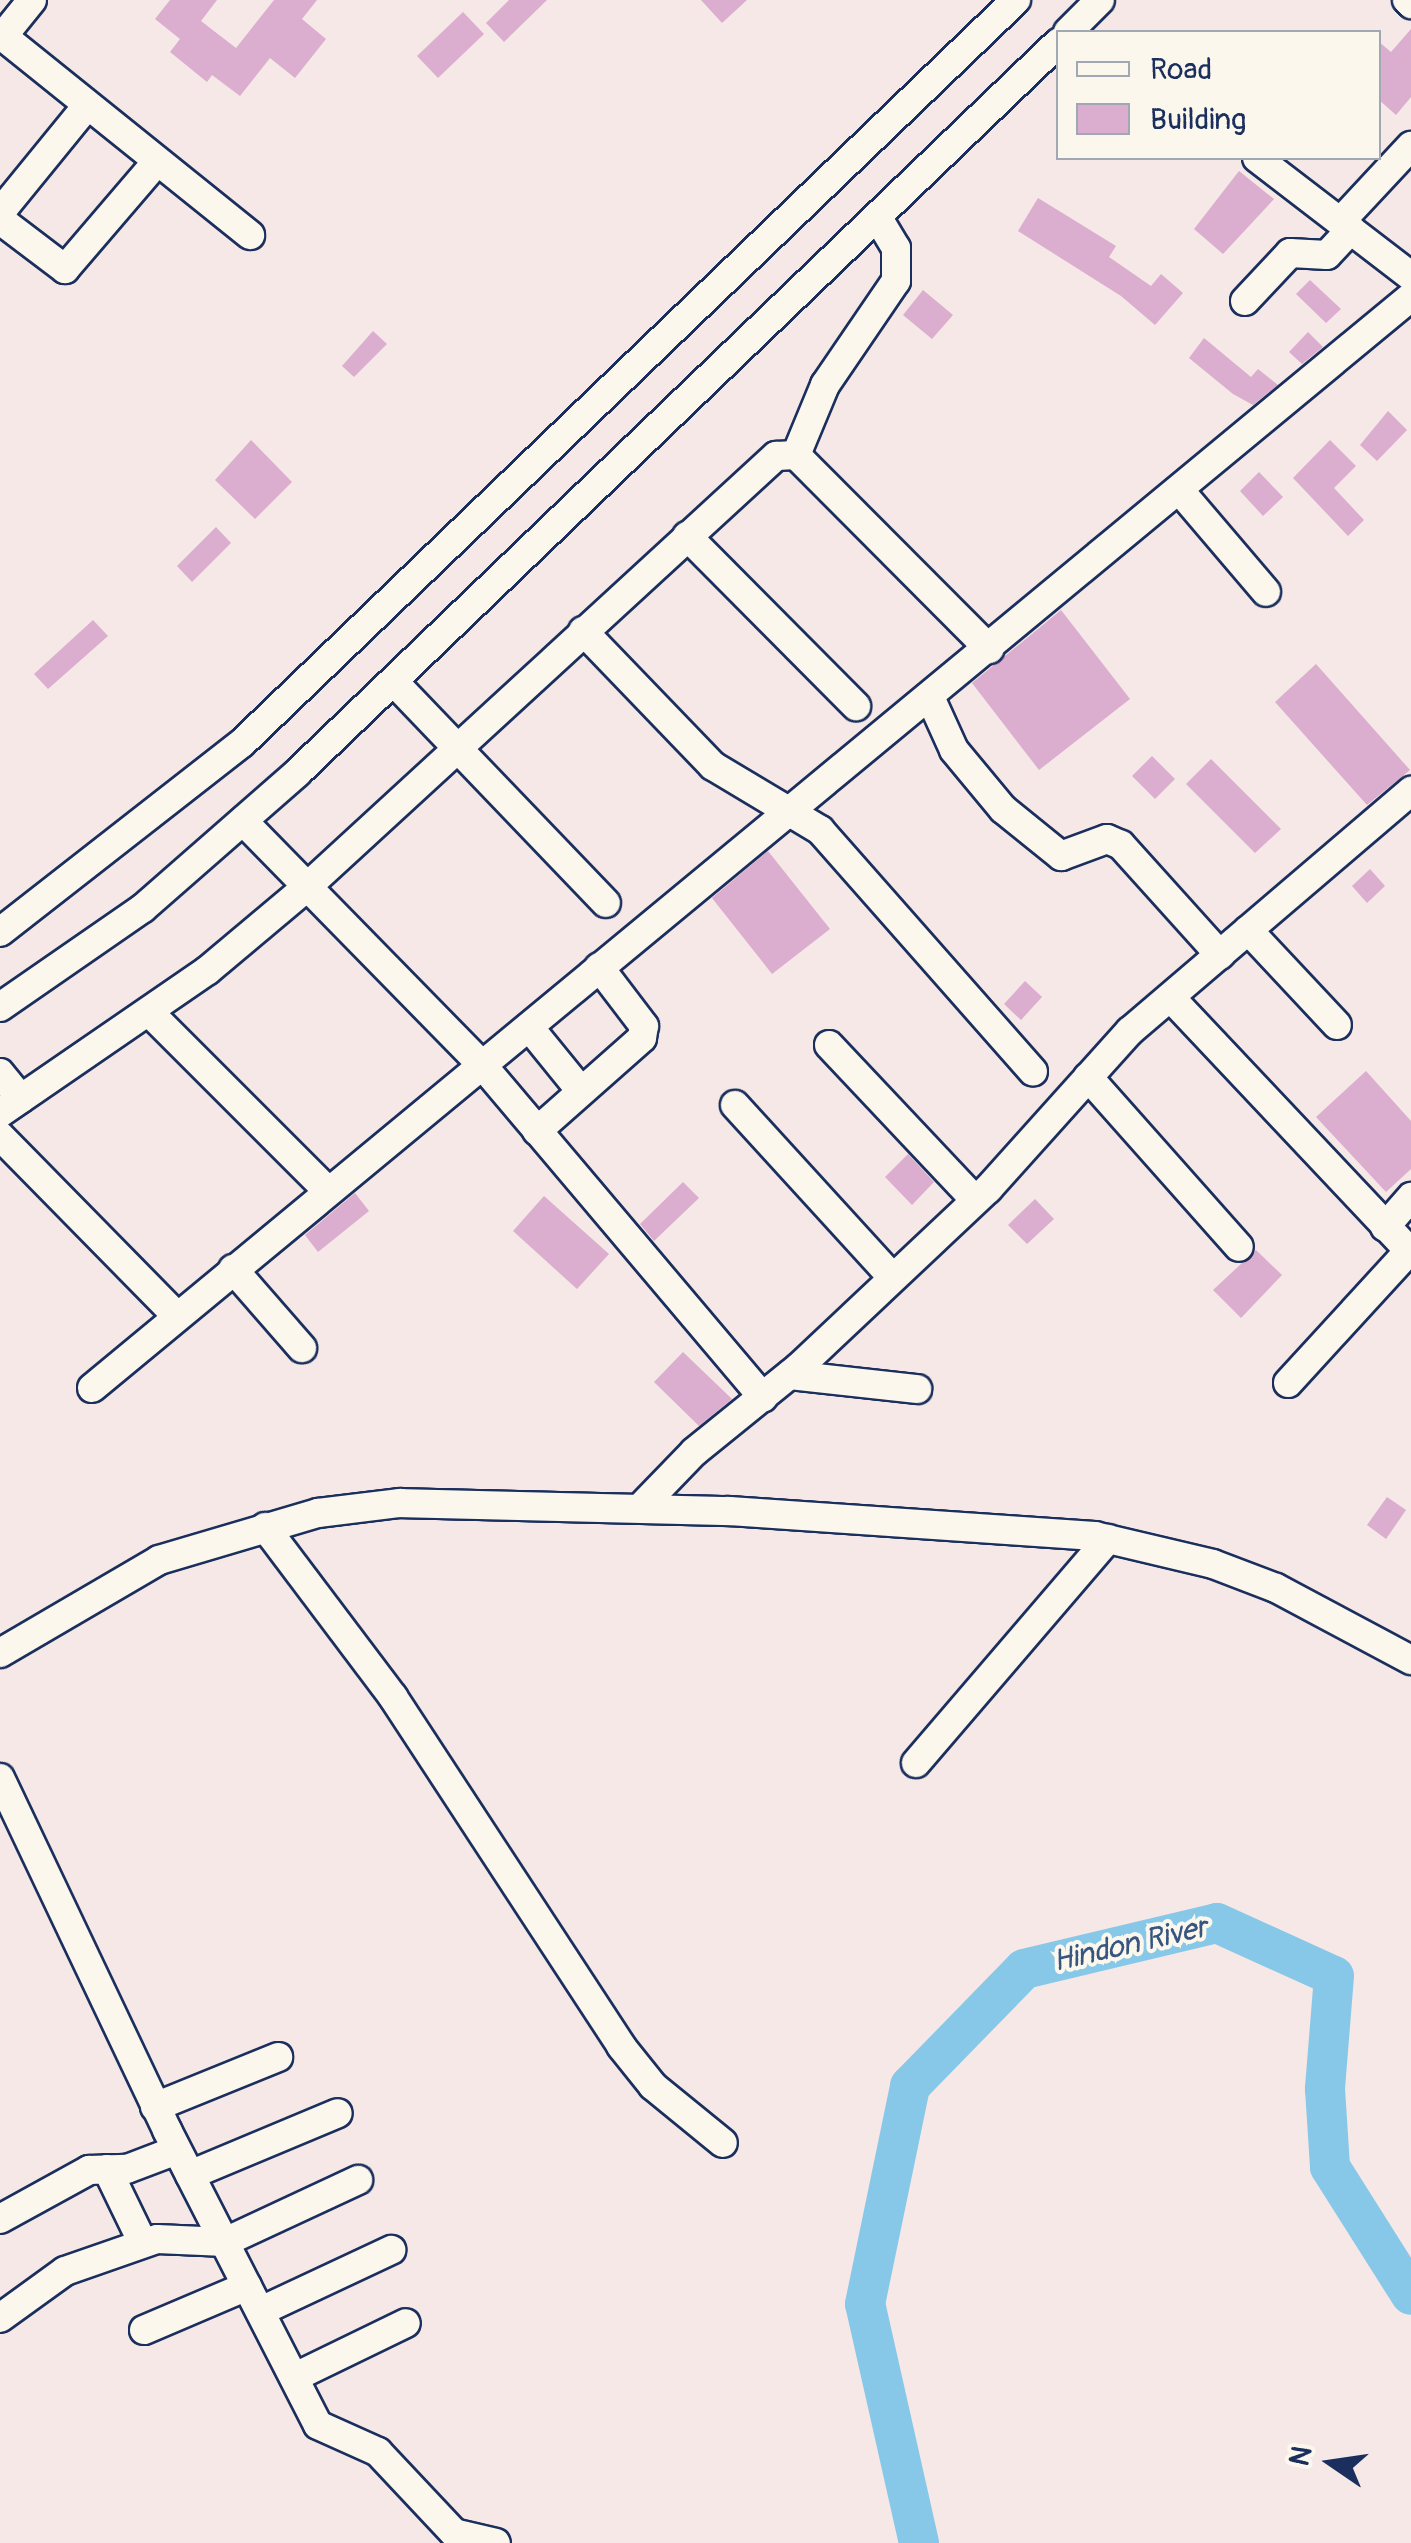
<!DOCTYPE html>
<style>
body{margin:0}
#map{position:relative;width:1411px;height:2543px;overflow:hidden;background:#f5e8e6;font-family:Pangolin,sans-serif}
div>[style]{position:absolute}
.river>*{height:40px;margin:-20px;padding:0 20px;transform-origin:20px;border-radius:20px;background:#87c8e8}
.building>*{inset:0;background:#dbadcf}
.roads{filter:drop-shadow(2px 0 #1b2f5e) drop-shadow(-2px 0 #1b2f5e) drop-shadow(0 2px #1b2f5e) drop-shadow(0 -2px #1b2f5e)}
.minor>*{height:28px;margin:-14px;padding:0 14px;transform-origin:14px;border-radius:14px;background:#fbf7ec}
span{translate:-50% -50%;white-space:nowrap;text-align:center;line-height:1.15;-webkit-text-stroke:8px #fbf7ec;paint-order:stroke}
.water-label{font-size:30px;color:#365580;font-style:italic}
.legend{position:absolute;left:1056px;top:30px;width:325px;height:130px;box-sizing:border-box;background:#fbf7ec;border:2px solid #a1a7b3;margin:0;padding:12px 18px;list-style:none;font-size:30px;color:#1b2f5e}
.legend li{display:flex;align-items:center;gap:20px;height:50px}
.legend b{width:50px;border:2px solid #a1a7b3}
.north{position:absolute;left:1281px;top:2413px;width:100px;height:100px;-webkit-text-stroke:8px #fbf7ec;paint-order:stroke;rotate:283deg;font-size:28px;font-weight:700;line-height:40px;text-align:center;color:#1b2f5e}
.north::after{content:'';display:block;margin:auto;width:35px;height:45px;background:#1b2f5e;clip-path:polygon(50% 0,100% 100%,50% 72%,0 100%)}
</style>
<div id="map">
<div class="river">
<div style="left:919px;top:2543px;width:245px;rotate:-102.7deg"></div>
<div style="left:865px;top:2304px;width:223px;rotate:-78.3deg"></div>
<div style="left:910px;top:2086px;width:163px;rotate:-45.7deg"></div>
<div style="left:1024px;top:1969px;width:198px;rotate:-13.4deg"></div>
<div style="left:1217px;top:1923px;width:128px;rotate:24.4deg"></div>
<div style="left:1334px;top:1976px;width:113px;rotate:94.6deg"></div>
<div style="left:1325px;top:2089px;width:78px;rotate:86.3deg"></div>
<div style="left:1330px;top:2167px;width:151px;rotate:57.7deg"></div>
</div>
<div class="building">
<div style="clip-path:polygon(170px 0,217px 0,201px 21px,236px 48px,274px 0,317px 0,302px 19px,326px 39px,295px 78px,270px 58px,240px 96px,212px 75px,207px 82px,170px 52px,180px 39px,155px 19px)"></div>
<div style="clip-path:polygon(509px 0,547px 0,504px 42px,486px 23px)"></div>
<div style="clip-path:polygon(701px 0,747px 0,722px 23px)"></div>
<div style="clip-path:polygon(463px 12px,484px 34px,438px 78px,417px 56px)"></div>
<div style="clip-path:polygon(1411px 29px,1411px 97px,1396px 115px,1378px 99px,1378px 41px,1391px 52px)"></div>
<div style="clip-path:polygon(1239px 171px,1274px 199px,1223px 254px,1194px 229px)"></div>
<div style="clip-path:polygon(1038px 198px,1116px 246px,1109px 257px,1151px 286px,1161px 274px,1183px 293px,1155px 325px,1121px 296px,1018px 231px)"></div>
<div style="clip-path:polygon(1310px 280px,1341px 309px,1326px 323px,1296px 294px)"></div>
<div style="clip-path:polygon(923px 290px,953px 315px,932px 339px,903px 315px)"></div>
<div style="clip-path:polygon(373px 331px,387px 344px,354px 377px,342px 366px)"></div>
<div style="clip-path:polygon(1308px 332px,1323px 347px,1302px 364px,1289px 352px)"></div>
<div style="clip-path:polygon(1204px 338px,1251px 377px,1258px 369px,1278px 385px,1253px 405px,1233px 394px,1189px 358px)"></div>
<div style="clip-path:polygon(1388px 411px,1407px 430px,1377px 461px,1360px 445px)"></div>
<div style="clip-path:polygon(251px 440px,292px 482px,255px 519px,215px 480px)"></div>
<div style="clip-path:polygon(1330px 440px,1356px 466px,1334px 488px,1364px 520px,1348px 536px,1293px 478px)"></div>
<div style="clip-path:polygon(1259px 472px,1283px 497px,1263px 516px,1240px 491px)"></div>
<div style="clip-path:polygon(216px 527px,231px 543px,192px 582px,177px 566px)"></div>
<div style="clip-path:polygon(1061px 610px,1130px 699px,1039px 770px,972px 683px)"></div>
<div style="clip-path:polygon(93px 620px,108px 636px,48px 689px,34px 674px)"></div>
<div style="clip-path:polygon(1316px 664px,1410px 770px,1367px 805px,1275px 702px)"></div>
<div style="clip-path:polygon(1152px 756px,1175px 779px,1155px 799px,1132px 776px)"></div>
<div style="clip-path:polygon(1211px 759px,1281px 829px,1255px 853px,1186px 784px)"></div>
<div style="clip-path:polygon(768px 851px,830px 929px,772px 974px,712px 898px)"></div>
<div style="clip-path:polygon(1370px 869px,1385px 886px,1367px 903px,1352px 886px)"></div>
<div style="clip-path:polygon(1025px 981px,1042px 997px,1021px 1020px,1004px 1004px)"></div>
<div style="clip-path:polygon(1366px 1071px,1411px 1121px,1411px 1169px,1386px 1192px,1316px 1117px)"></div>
<div style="clip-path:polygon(908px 1154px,934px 1182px,912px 1205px,885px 1177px)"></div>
<div style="clip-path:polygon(683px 1182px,699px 1198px,654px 1241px,640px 1224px)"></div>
<div style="clip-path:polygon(355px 1193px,369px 1211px,318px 1252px,305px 1235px)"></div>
<div style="clip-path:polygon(544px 1196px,609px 1254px,577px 1289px,513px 1231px)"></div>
<div style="clip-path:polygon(1035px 1199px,1054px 1219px,1027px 1244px,1008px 1225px)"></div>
<div style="clip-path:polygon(1256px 1250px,1282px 1275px,1241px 1318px,1213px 1290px)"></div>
<div style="clip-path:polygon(683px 1352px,732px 1399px,699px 1426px,654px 1382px)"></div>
<div style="clip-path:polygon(1387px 1497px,1406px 1510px,1386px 1539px,1367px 1525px)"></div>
</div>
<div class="roads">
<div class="minor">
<div style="left:1407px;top:0;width:6px;rotate:45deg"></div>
<div style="left:1068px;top:32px;width:45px;rotate:-45deg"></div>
<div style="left:0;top:34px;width:321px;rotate:38.8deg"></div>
<div style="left:3px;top:36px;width:46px;rotate:-51.1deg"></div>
<div style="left:86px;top:107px;width:133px;rotate:129.2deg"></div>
<div style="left:2px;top:210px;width:12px;rotate:85deg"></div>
<div style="left:3px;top:222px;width:78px;rotate:37.2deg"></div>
<div style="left:65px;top:269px;width:138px;rotate:-49.4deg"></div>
<div style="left:1257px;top:158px;width:194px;rotate:37.5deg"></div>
<div style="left:1341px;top:221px;width:103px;rotate:-47deg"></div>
<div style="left:1245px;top:301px;width:66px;rotate:-46.8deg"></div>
<div style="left:1290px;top:253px;width:37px;rotate:3deg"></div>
<div style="left:1327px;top:255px;width:35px;rotate:-47deg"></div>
<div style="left:796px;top:455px;width:76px;rotate:-67.5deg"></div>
<div style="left:825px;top:385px;width:126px;rotate:-55.7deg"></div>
<div style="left:896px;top:281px;width:33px;rotate:-90deg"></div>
<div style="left:896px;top:248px;width:33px;rotate:-121deg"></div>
<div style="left:1181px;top:492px;width:131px;rotate:49.6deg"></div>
<div style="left:687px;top:536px;width:240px;rotate:45.2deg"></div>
<div style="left:583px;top:631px;width:187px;rotate:46.1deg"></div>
<div style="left:713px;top:766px;width:125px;rotate:30.9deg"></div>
<div style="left:820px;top:830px;width:322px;rotate:48.6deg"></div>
<div style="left:394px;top:682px;width:306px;rotate:46.2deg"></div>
<div style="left:930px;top:697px;width:58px;rotate:65.6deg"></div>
<div style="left:954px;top:750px;width:77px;rotate:50.3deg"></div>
<div style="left:1003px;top:809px;width:75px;rotate:39deg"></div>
<div style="left:1061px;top:856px;width:49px;rotate:-20.3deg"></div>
<div style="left:1107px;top:839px;width:15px;rotate:23deg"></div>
<div style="left:1121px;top:845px;width:148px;rotate:48deg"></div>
<div style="left:243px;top:821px;width:343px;rotate:45.6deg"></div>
<div style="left:483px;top:1066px;width:434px;rotate:49.8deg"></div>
<div style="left:1248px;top:930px;width:130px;rotate:46.9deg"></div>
<div style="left:0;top:932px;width:307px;rotate:-38deg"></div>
<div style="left:242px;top:743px;width:1073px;rotate:-43.83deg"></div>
<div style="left:1171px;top:998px;width:350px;rotate:46.7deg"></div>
<div style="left:0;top:1007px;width:174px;rotate:-34.7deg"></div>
<div style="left:143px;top:908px;width:205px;rotate:-41.2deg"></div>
<div style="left:297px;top:773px;width:1055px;rotate:-43.81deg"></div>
<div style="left:149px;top:1012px;width:252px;rotate:45deg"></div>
<div style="left:529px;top:1027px;width:82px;rotate:50.9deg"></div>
<div style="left:829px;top:1045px;width:213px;rotate:46.7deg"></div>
<div style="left:0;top:1073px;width:33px;rotate:51deg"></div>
<div style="left:1088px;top:1077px;width:227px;rotate:48.4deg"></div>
<div style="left:735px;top:1105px;width:234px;rotate:47.6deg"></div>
<div style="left:0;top:1113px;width:252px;rotate:-34.5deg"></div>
<div style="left:208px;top:970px;width:131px;rotate:-40deg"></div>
<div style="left:308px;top:886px;width:636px;rotate:-42.58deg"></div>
<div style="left:776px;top:456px;width:20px;rotate:-3deg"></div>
<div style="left:796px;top:455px;width:274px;rotate:45.1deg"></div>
<div style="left:537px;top:1131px;width:140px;rotate:-41.5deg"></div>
<div style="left:642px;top:1038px;width:12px;rotate:-81deg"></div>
<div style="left:644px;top:1026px;width:74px;rotate:-127.3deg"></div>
<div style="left:0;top:1136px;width:252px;rotate:45.5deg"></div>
<div style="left:1385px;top:1227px;width:40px;rotate:-49deg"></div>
<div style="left:233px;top:1269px;width:105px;rotate:48.9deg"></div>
<div style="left:790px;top:1375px;width:128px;rotate:6.3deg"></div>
<div style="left:1288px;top:1383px;width:179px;rotate:-47.5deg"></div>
<div style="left:92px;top:1388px;width:1712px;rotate:-39.6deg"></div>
<div style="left:640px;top:1508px;width:78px;rotate:-46deg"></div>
<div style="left:694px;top:1452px;width:135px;rotate:-39deg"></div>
<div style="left:799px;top:1367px;width:260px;rotate:-43.3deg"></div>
<div style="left:988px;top:1189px;width:212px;rotate:-48.1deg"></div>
<div style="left:1130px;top:1031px;width:370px;rotate:-40.5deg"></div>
<div style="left:265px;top:1527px;width:213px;rotate:53deg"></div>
<div style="left:393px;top:1697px;width:417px;rotate:56.8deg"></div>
<div style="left:621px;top:2046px;width:51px;rotate:51.3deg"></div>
<div style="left:653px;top:2086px;width:90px;rotate:39.2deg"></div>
<div style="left:0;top:1653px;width:184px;rotate:-30.3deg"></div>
<div style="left:159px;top:1560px;width:166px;rotate:-16.5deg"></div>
<div style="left:318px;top:1513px;width:83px;rotate:-7deg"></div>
<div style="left:400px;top:1503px;width:329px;rotate:1.4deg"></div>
<div style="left:729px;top:1511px;width:367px;rotate:3.9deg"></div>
<div style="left:1095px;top:1536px;width:121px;rotate:13.3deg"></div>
<div style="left:1213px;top:1564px;width:67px;rotate:20.9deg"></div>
<div style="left:1276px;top:1588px;width:153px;rotate:28.1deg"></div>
<div style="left:916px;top:1763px;width:295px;rotate:-49.4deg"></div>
<div style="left:0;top:1778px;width:390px;rotate:64.6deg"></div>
<div style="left:167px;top:2130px;width:331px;rotate:62.9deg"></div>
<div style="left:318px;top:2425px;width:66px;rotate:24.2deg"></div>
<div style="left:378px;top:2452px;width:111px;rotate:46.8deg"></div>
<div style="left:454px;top:2533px;width:43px;rotate:13.4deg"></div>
<div style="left:155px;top:2107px;width:133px;rotate:-22.1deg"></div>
<div style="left:107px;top:2169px;width:82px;rotate:64.1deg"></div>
<div style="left:190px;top:2175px;width:160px;rotate:-22.7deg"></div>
<div style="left:0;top:2219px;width:102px;rotate:-28.8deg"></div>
<div style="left:89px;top:2170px;width:38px;rotate:-2deg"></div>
<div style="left:127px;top:2169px;width:53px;rotate:-20.8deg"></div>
<div style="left:261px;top:2311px;width:144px;rotate:-25.1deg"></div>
<div style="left:0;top:2318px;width:80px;rotate:-35.9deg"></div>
<div style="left:65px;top:2271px;width:97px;rotate:-19.2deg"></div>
<div style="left:157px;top:2239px;width:68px;rotate:2.5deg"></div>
<div style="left:225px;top:2242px;width:147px;rotate:-25deg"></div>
<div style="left:144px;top:2330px;width:112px;rotate:-23.1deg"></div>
<div style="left:295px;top:2377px;width:123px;rotate:-25.9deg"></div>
</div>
</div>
<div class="water-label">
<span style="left:1130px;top:1945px;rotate:-13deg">Hindon River</span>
</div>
<ul class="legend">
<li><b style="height:12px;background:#fbf7ec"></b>Road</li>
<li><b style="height:28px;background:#dbadcf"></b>Building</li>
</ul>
<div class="north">N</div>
</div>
